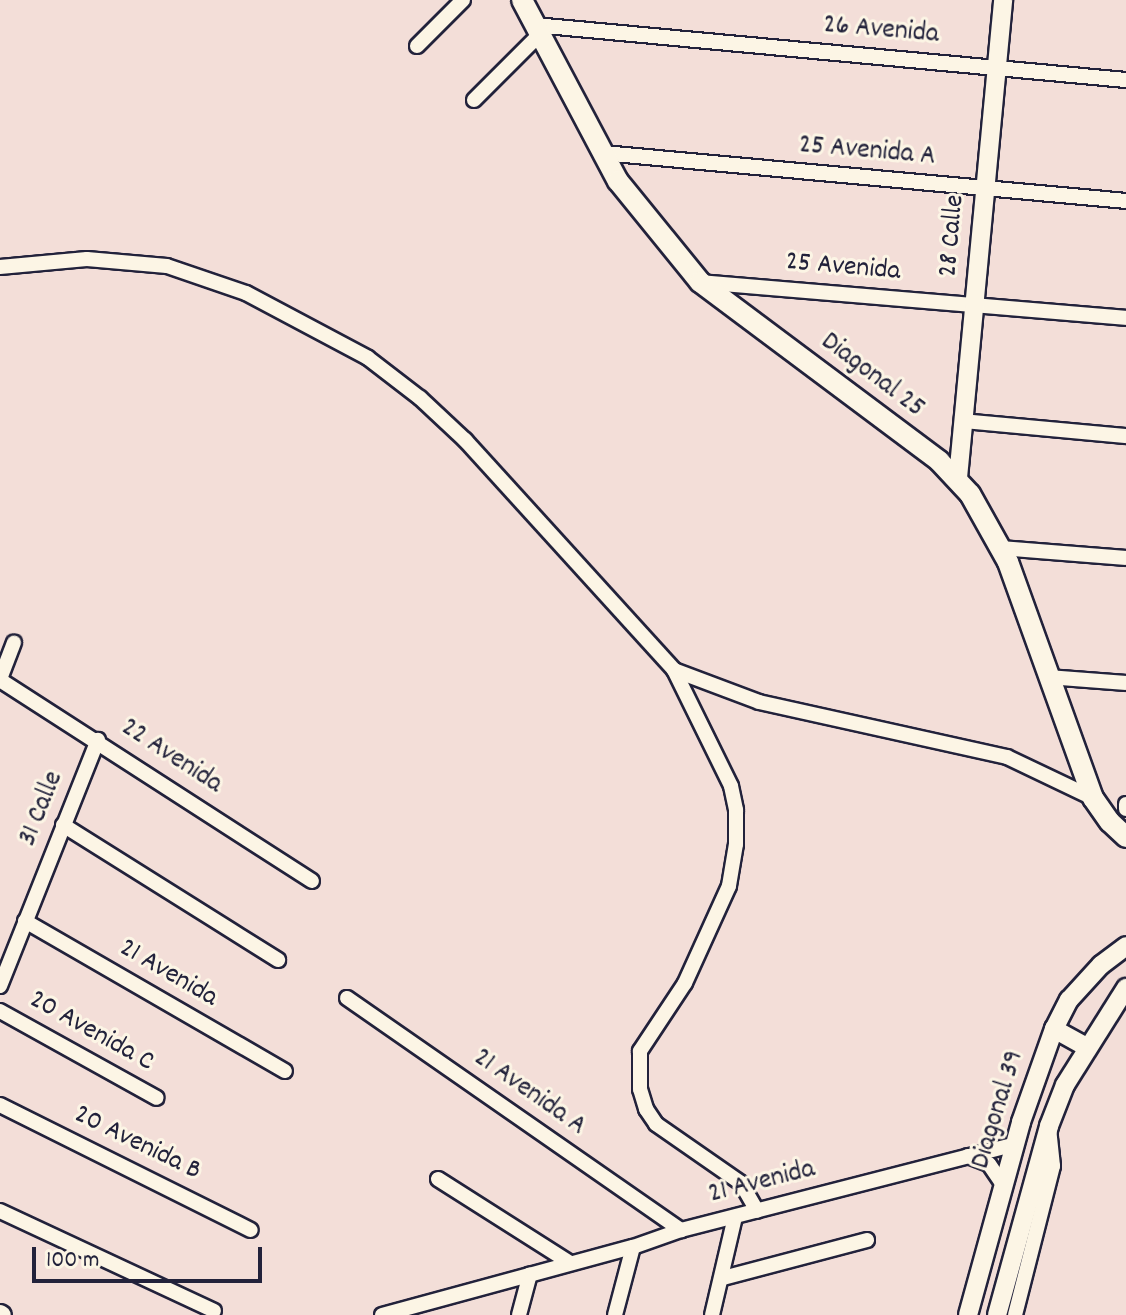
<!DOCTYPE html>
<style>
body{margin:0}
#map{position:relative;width:1126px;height:1315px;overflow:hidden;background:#f3ded8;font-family:Dekko,sans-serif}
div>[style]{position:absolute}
.roads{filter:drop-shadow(2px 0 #22223b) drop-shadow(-2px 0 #22223b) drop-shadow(0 2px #22223b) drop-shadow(0 -2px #22223b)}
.minor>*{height:14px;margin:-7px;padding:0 7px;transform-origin:7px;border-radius:7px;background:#fcf5e5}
.tertiary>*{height:18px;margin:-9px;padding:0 9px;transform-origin:9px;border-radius:9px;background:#fcf5e5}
.secondary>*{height:20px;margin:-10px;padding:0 10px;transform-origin:10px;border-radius:10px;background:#fcf5e5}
span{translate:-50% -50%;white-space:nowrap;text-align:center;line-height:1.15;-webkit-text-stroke:6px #fcf5e5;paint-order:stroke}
.street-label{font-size:28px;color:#22223b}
.scale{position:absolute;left:32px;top:1247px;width:230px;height:36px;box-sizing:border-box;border:4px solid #22223b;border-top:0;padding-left:10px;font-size:24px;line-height:28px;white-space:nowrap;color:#22223b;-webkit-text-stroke:6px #fcf5e5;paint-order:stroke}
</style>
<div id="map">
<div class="roads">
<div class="minor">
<div style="left:535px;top:25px;width:594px;rotate:5.32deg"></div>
<div style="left:417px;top:46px;width:65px;rotate:-45deg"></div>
<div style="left:474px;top:100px;width:92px;rotate:-45deg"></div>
<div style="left:603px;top:153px;width:525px;rotate:5.24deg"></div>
<div style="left:0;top:267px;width:87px;rotate:-5.3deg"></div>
<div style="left:87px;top:259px;width:80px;rotate:5deg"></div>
<div style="left:167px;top:266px;width:83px;rotate:18.9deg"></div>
<div style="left:246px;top:293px;width:138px;rotate:28deg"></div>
<div style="left:368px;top:358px;width:66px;rotate:37.6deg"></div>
<div style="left:420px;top:398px;width:62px;rotate:43deg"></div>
<div style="left:465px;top:440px;width:311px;rotate:47.7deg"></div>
<div style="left:674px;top:670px;width:129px;rotate:63.8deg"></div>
<div style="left:731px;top:786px;width:25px;rotate:78deg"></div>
<div style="left:736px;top:810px;width:34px;rotate:90deg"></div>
<div style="left:736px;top:844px;width:43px;rotate:99.5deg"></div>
<div style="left:729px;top:886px;width:107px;rotate:114.4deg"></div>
<div style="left:685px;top:983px;width:82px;rotate:123.5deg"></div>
<div style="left:640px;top:1051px;width:38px;rotate:90deg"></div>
<div style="left:640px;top:1089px;width:21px;rotate:73deg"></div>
<div style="left:646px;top:1109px;width:18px;rotate:56deg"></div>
<div style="left:656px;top:1124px;width:103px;rotate:34.8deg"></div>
<div style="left:741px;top:1183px;width:32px;rotate:60deg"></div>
<div style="left:700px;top:282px;width:428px;rotate:4.8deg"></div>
<div style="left:963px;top:421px;width:164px;rotate:5.3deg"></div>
<div style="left:1001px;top:548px;width:125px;rotate:4.6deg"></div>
<div style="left:674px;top:670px;width:91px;rotate:20.6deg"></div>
<div style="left:759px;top:702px;width:254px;rotate:12.5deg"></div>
<div style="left:1007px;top:757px;width:95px;rotate:25.5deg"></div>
<div style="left:1048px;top:677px;width:78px;rotate:4.4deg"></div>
<div style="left:0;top:679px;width:39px;rotate:-69deg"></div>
<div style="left:0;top:680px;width:371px;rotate:32.8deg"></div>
<div style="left:1126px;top:804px;width:5px;rotate:90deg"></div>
<div style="left:63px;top:825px;width:254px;rotate:32.1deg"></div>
<div style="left:25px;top:921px;width:300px;rotate:30deg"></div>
<div style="left:0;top:986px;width:265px;rotate:-68.3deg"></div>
<div style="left:347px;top:998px;width:407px;rotate:34.8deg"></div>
<div style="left:0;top:1011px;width:179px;rotate:29deg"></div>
<div style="left:0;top:1105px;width:280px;rotate:26.5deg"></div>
<div style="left:968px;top:1156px;width:22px;rotate:21deg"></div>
<div style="left:989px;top:1164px;width:27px;rotate:56deg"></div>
<div style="left:438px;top:1179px;width:155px;rotate:32.4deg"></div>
<div style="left:0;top:1211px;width:236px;rotate:25deg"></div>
<div style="left:723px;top:1278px;width:149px;rotate:-14.8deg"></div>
<div style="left:382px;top:1315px;width:260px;rotate:-15.2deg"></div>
<div style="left:633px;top:1247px;width:51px;rotate:-19.5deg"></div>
<div style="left:681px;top:1230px;width:345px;rotate:-14.4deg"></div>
<div style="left:519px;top:1315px;width:42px;rotate:-75deg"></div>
<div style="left:615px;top:1315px;width:70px;rotate:-75.2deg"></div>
<div style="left:712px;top:1315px;width:101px;rotate:-76.8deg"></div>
<div style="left:1015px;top:1315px;width:154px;rotate:-75.7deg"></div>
<div style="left:1053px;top:1166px;width:36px;rotate:-96deg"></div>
</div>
<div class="tertiary">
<div style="left:958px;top:478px;width:480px;rotate:-84.6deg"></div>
<div style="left:1054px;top:1029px;width:38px;rotate:29deg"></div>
<div style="left:0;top:1314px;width:2px;rotate:27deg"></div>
<div style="left:968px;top:1315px;width:200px;rotate:-74.6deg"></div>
<div style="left:1021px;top:1122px;width:99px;rotate:-70.5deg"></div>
<div style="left:1054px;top:1029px;width:33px;rotate:-63deg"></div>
<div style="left:1069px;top:1000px;width:47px;rotate:-47.6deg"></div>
<div style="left:1101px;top:965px;width:31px;rotate:-37deg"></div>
<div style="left:997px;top:1315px;width:196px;rotate:-74.6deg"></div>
<div style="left:1049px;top:1126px;width:44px;rotate:-68.7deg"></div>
<div style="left:1065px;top:1085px;width:115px;rotate:-57.8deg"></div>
</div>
<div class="secondary">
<div style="left:522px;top:0;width:205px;rotate:62.1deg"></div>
<div style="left:618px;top:181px;width:130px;rotate:50.9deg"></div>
<div style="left:700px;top:282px;width:299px;rotate:36.8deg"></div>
<div style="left:939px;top:461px;width:45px;rotate:46.8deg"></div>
<div style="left:970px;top:494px;width:78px;rotate:60.8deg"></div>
<div style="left:1008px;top:562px;width:251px;rotate:70.2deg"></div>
<div style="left:1093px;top:798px;width:29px;rotate:55deg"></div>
<div style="left:1110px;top:822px;width:22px;rotate:43deg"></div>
</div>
</div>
<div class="street-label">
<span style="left:881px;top:31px;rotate:5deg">26 Avenida</span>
<span style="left:867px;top:152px;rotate:5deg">25 Avenida A</span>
<span style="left:953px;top:236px;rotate:-85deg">28 Calle</span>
<span style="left:843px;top:268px;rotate:5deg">25 Avenida</span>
<span style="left:872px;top:376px;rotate:37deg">Diagonal 25</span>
<span style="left:171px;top:757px;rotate:33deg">22 Avenida</span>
<span style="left:42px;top:809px;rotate:-68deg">31 Calle</span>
<span style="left:168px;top:974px;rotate:30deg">21 Avenida</span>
<span style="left:91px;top:1032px;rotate:29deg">20 Avenida C</span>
<span style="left:529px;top:1093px;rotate:35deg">21 Avenida A</span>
<span style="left:999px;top:1110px;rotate:-73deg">Diagonal 39</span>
<span style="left:137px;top:1144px;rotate:26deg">20 Avenida B</span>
<span style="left:762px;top:1183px;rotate:-14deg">21 Avenida</span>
</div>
<div class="scale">100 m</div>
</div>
